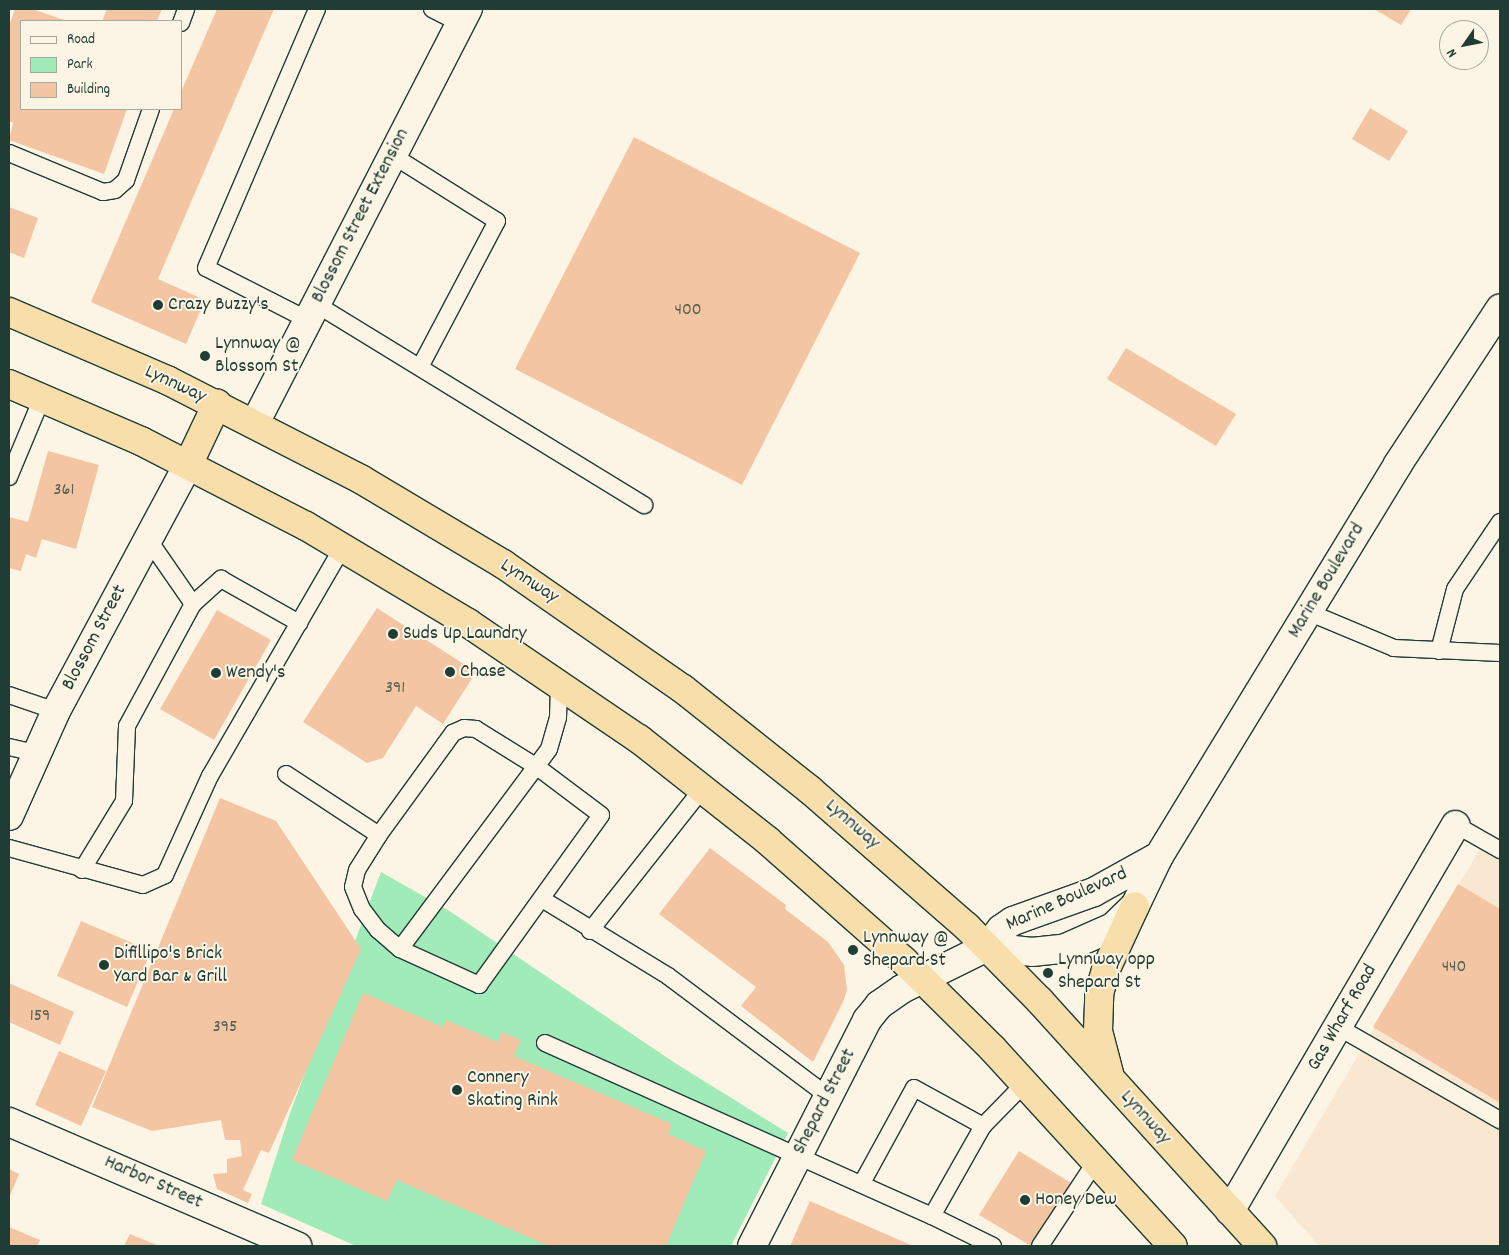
<!DOCTYPE html>
<style>
body{margin:0}
#map{position:relative;width:1509px;height:1255px;overflow:hidden;background:#fcf5e5;font-family:Dekko,sans-serif}
div>[style]{position:absolute}
.built>*{inset:0;background:#f9e7d1}
.green>*{inset:0;background:#a1eab9}
.building>*{inset:0;background:#f3c5a3}
.roads{filter:drop-shadow(1px 0 #1f3d34) drop-shadow(-1px 0 #1f3d34) drop-shadow(0 1px #1f3d34) drop-shadow(0 -1px #1f3d34)}
.service>*{height:16px;margin:-8px;padding:0 8px;transform-origin:8px;border-radius:8px;background:#fcf5e5}
.minor>*{height:28px;margin:-14px;padding:0 14px;transform-origin:14px;border-radius:14px;background:#fcf5e5}
.tertiary>*{height:28px;margin:-14px;padding:0 14px;transform-origin:14px;border-radius:14px;background:#fcf5e5}
.trunk>*{height:28px;margin:-14px;padding:0 14px;transform-origin:14px;border-radius:14px;background:#f8deab}
.dots>*{width:14px;height:14px;translate:-50% -50%;box-sizing:border-box;border:2px solid #fcf5e5;border-radius:50%}
span{translate:-50% -50%;white-space:nowrap;text-align:center;line-height:1.15;-webkit-text-stroke:4px #fcf5e5;paint-order:stroke}
.number-label{font-size:18px;color:#545f50}
.number-label span{-webkit-text-stroke-width:0}
.street-label{font-size:20px;color:#1f3d34}
.poi-label{font-size:20px;color:#1f3d34}
.left{translate:0 -50%;text-align:left}
.frame{position:absolute;inset:0;border:10px solid #1f3d34;pointer-events:none}
.legend{position:absolute;left:20px;top:20px;width:162px;height:90px;box-sizing:border-box;background:#fcf5e5;border:1px solid #a4ab9e;margin:0;padding:6px 9px;list-style:none;font-size:15px;color:#1f3d34}
.legend li{display:flex;align-items:center;gap:10px;height:25px}
.legend b{width:25px;border:1px solid #a4ab9e}
.north{position:absolute;left:1439px;top:20px;width:50px;height:50px;box-sizing:border-box;background:#fcf5e5;border:1px solid #a4ab9e;border-radius:50%;rotate:237deg;font-size:14px;font-weight:700;line-height:20px;text-align:center;color:#1f3d34}
.north::after{content:'';display:block;margin:auto;width:18px;height:22px;background:#1f3d34;clip-path:polygon(50% 0,100% 100%,50% 72%,0 100%)}
</style>
<div id="map">
<div class="built">
<div style="clip-path:polygon(1480px 849px,1500px 861px,1500px 1246px,1319px 1246px,1275px 1196px)"></div>
</div>
<div class="green">
<div style="clip-path:polygon(381px 872px,448px 910px,675px 1063px,788px 1133px,731px 1246px,356px 1246px,261px 1204px,290px 1113px)"></div>
</div>
<div class="building">
<div style="clip-path:polygon(15px 9px,32px 9px,67px 21px,21px 21px,21px 109px,127px 109px,104px 174px,9px 140px,13px 123px,9px 121px,9px 26px)"></div>
<div style="clip-path:polygon(107px 9px,162px 9px,157px 21px,102px 21px)"></div>
<div style="clip-path:polygon(217px 9px,274px 9px,158px 279px,205px 300px,186px 344px,91px 302px,174px 109px,181px 109px,181px 92px)"></div>
<div style="clip-path:polygon(1374px 9px,1411px 9px,1401px 25px)"></div>
<div style="clip-path:polygon(1370px 108px,1408px 131px,1389px 161px,1352px 139px)"></div>
<div style="clip-path:polygon(634px 137px,860px 253px,742px 485px,515px 369px)"></div>
<div style="clip-path:polygon(9px 207px,38px 218px,24px 258px,9px 252px)"></div>
<div style="clip-path:polygon(1126px 348px,1236px 414px,1216px 446px,1107px 379px)"></div>
<div style="clip-path:polygon(48px 451px,99px 465px,76px 549px,42px 539px,36px 558px,26px 554px,21px 571px,9px 568px,9px 517px,28px 522px)"></div>
<div style="clip-path:polygon(377px 608px,476px 672px,443px 724px,416px 706px,383px 758px,367px 763px,303px 722px)"></div>
<div style="clip-path:polygon(217px 610px,271px 640px,214px 740px,160px 709px)"></div>
<div style="clip-path:polygon(220px 798px,276px 821px,361px 949px,269px 1153px,261px 1150px,243px 1190px,252px 1194px,248px 1203px,217px 1189px,213px 1174px,227px 1173px,227px 1159px,242px 1156px,240px 1140px,225px 1140px,221px 1120px,152px 1131px,92px 1107px)"></div>
<div style="clip-path:polygon(710px 848px,786px 905px,785px 909px,828px 942px,844px 965px,847px 990px,843px 1002px,813px 1062px,741px 1006px,756px 987px,659px 914px)"></div>
<div style="clip-path:polygon(1458px 884px,1500px 909px,1500px 1103px,1373px 1027px)"></div>
<div style="clip-path:polygon(81px 921px,151px 951px,127px 1007px,57px 976px)"></div>
<div style="clip-path:polygon(9px 983px,74px 1012px,60px 1045px,9px 1022px)"></div>
<div style="clip-path:polygon(363px 993px,443px 1027px,446px 1020px,498px 1042px,502px 1032px,521px 1040px,514px 1056px,672px 1124px,668px 1134px,706px 1151px,666px 1246px,549px 1246px,397px 1180px,387px 1201px,292px 1160px)"></div>
<div style="clip-path:polygon(59px 1051px,106px 1071px,81px 1126px,35px 1105px)"></div>
<div style="clip-path:polygon(1019px 1151px,1071px 1183px,1031px 1246px,979px 1215px)"></div>
<div style="clip-path:polygon(9px 1169px,19px 1174px,9px 1198px)"></div>
<div style="clip-path:polygon(810px 1201px,913px 1246px,790px 1246px)"></div>
<div style="clip-path:polygon(9px 1227px,40px 1240px,37px 1246px,9px 1246px)"></div>
<div style="clip-path:polygon(130px 1234px,159px 1246px,124px 1246px)"></div>
</div>
<div class="roads">
<div class="service">
<div style="left:432px;top:9px;width:31px;rotate:27deg"></div>
<div style="left:181px;top:23px;width:15px;rotate:-70deg"></div>
<div style="left:9px;top:153px;width:102px;rotate:22.5deg"></div>
<div style="left:103px;top:192px;width:12px;rotate:-9deg"></div>
<div style="left:115px;top:190px;width:15px;rotate:-42deg"></div>
<div style="left:126px;top:180px;width:75px;rotate:-70.6deg"></div>
<div style="left:392px;top:155px;width:124px;rotate:32.2deg"></div>
<div style="left:497px;top:221px;width:165px;rotate:117.8deg"></div>
<div style="left:316px;top:304px;width:385px;rotate:31.5deg"></div>
<div style="left:308px;top:320px;width:114px;rotate:-153deg"></div>
<div style="left:206px;top:268px;width:282px;rotate:-66.8deg"></div>
<div style="left:9px;top:477px;width:86px;rotate:-67.3deg"></div>
<div style="left:148px;top:539px;width:79px;rotate:55.3deg"></div>
<div style="left:1308px;top:612px;width:93px;rotate:22.7deg"></div>
<div style="left:1394px;top:648px;width:106px;rotate:2.7deg"></div>
<div style="left:1439px;top:651px;width:64px;rotate:-75.5deg"></div>
<div style="left:1455px;top:589px;width:81px;rotate:-56.1deg"></div>
<div style="left:9px;top:695px;width:50px;rotate:18.8deg"></div>
<div style="left:9px;top:747px;width:28px;rotate:13deg"></div>
<div style="left:286px;top:774px;width:111px;rotate:33.3deg"></div>
<div style="left:379px;top:835px;width:41px;rotate:122.2deg"></div>
<div style="left:357px;top:870px;width:17px;rotate:103deg"></div>
<div style="left:353px;top:887px;width:24px;rotate:68deg"></div>
<div style="left:362px;top:909px;width:26px;rotate:53deg"></div>
<div style="left:378px;top:930px;width:29px;rotate:41deg"></div>
<div style="left:400px;top:949px;width:87px;rotate:24.5deg"></div>
<div style="left:479px;top:985px;width:209px;rotate:-54.3deg"></div>
<div style="left:601px;top:815px;width:80px;rotate:-143.1deg"></div>
<div style="left:537px;top:767px;width:72px;rotate:-148.1deg"></div>
<div style="left:476px;top:729px;width:12px;rotate:-175deg"></div>
<div style="left:464px;top:728px;width:12px;rotate:156deg"></div>
<div style="left:453px;top:733px;width:14px;rotate:126deg"></div>
<div style="left:445px;top:744px;width:112px;rotate:126deg"></div>
<div style="left:1456px;top:825px;width:51px;rotate:29.6deg"></div>
<div style="left:9px;top:848px;width:139px;rotate:15.4deg"></div>
<div style="left:143px;top:885px;width:24px;rotate:-24deg"></div>
<div style="left:165px;top:875px;width:109px;rotate:-65.6deg"></div>
<div style="left:210px;top:776px;width:265px;rotate:-59.9deg"></div>
<div style="left:82px;top:870px;width:81px;rotate:-58.7deg"></div>
<div style="left:124px;top:801px;width:75px;rotate:-87.7deg"></div>
<div style="left:127px;top:726px;width:139px;rotate:-61.6deg"></div>
<div style="left:193px;top:604px;width:38px;rotate:-42deg"></div>
<div style="left:221px;top:579px;width:90px;rotate:29.4deg"></div>
<div style="left:542px;top:899px;width:148px;rotate:31.4deg"></div>
<div style="left:668px;top:976px;width:200px;rotate:36.9deg"></div>
<div style="left:590px;top:931px;width:182px;rotate:-51.7deg"></div>
<div style="left:400px;top:949px;width:249px;rotate:-53.3deg"></div>
<div style="left:549px;top:749px;width:33px;rotate:-74deg"></div>
<div style="left:558px;top:717px;width:35px;rotate:-88deg"></div>
<div style="left:1338px;top:1027px;width:187px;rotate:29.9deg"></div>
<div style="left:545px;top:1043px;width:424px;rotate:24.1deg"></div>
<div style="left:932px;top:1216px;width:103px;rotate:-60.5deg"></div>
<div style="left:983px;top:1126px;width:60px;rotate:-45.7deg"></div>
<div style="left:862px;top:1183px;width:108px;rotate:-61.3deg"></div>
<div style="left:914px;top:1088px;width:79px;rotate:28.8deg"></div>
<div style="left:932px;top:1216px;width:68px;rotate:26.2deg"></div>
<div style="left:1040px;top:1246px;width:102px;rotate:-56.6deg"></div>
</div>
<div class="minor">
<div style="left:255px;top:423px;width:466px;rotate:-62.8deg"></div>
<div style="left:987px;top:947px;width:45px;rotate:6.3deg"></div>
<div style="left:1032px;top:952px;width:31px;rotate:-6deg"></div>
<div style="left:1063px;top:949px;width:55px;rotate:-23.7deg"></div>
<div style="left:1113px;top:927px;width:30px;rotate:-44deg"></div>
<div style="left:1135px;top:906px;width:55px;rotate:-64.4deg"></div>
<div style="left:1159px;top:856px;width:459px;rotate:-58.6deg"></div>
<div style="left:1398px;top:464px;width:186px;rotate:-56.7deg"></div>
<div style="left:9px;top:1122px;width:314px;rotate:23.3deg"></div>
<div style="left:1230px;top:1211px;width:447px;rotate:-59.7deg"></div>
<div style="left:752px;top:1246px;width:254px;rotate:-63deg"></div>
<div style="left:867px;top:1020px;width:19px;rotate:-51deg"></div>
<div style="left:879px;top:1005px;width:28px;rotate:-35deg"></div>
<div style="left:902px;top:989px;width:95px;rotate:-26.3deg"></div>
<div style="left:987px;top:947px;width:23px;rotate:-52deg"></div>
<div style="left:1001px;top:929px;width:14px;rotate:-34deg"></div>
<div style="left:1013px;top:921px;width:86px;rotate:-19.7deg"></div>
<div style="left:1094px;top:892px;width:74px;rotate:-29deg"></div>
</div>
<div class="tertiary">
<div style="left:9px;top:816px;width:115px;rotate:-65.9deg"></div>
<div style="left:56px;top:711px;width:279px;rotate:-61.8deg"></div>
</div>
<div class="trunk">
<div style="left:9px;top:312px;width:172px;rotate:23.3deg"></div>
<div style="left:167px;top:380px;width:219px;rotate:27.1deg"></div>
<div style="left:362px;top:480px;width:164px;rotate:30.8deg"></div>
<div style="left:503px;top:564px;width:219px;rotate:34.8deg"></div>
<div style="left:683px;top:689px;width:162px;rotate:38.5deg"></div>
<div style="left:810px;top:790px;width:208px;rotate:41.1deg"></div>
<div style="left:967px;top:927px;width:104px;rotate:45.4deg"></div>
<div style="left:1040px;top:1001px;width:331px;rotate:47.8deg"></div>
<div style="left:9px;top:384px;width:144px;rotate:23.4deg"></div>
<div style="left:141px;top:441px;width:186px;rotate:27.3deg"></div>
<div style="left:306px;top:526px;width:189px;rotate:30.9deg"></div>
<div style="left:468px;top:623px;width:207px;rotate:34.2deg"></div>
<div style="left:639px;top:739px;width:164px;rotate:38.3deg"></div>
<div style="left:768px;top:841px;width:181px;rotate:41.4deg"></div>
<div style="left:904px;top:961px;width:124px;rotate:44.7deg"></div>
<div style="left:992px;top:1048px;width:268px;rotate:47.6deg"></div>
<div style="left:188px;top:465px;width:68px;rotate:-64.6deg"></div>
<div style="left:1109px;top:1073px;width:43px;rotate:-104.7deg"></div>
<div style="left:1098px;top:1031px;width:37px;rotate:-88deg"></div>
<div style="left:1099px;top:994px;width:26px;rotate:-74deg"></div>
<div style="left:1106px;top:969px;width:69px;rotate:-65.3deg"></div>
</div>
</div>
<div class="dots">
<div style="left:158px;top:305px;background:#1f3d34"></div>
<div style="left:205px;top:356px;background:#1f3d34"></div>
<div style="left:393px;top:634px;background:#1f3d34"></div>
<div style="left:450px;top:672px;background:#1f3d34"></div>
<div style="left:216px;top:673px;background:#1f3d34"></div>
<div style="left:853px;top:950px;background:#1f3d34"></div>
<div style="left:104px;top:965px;background:#1f3d34"></div>
<div style="left:1048px;top:973px;background:#1f3d34"></div>
<div style="left:457px;top:1090px;background:#1f3d34"></div>
<div style="left:1025px;top:1200px;background:#1f3d34"></div>
</div>
<div class="number-label">
<span style="left:688px;top:311px">400</span>
<span style="left:64px;top:491px">361</span>
<span style="left:395px;top:689px">391</span>
<span style="left:1454px;top:968px">440</span>
<span style="left:40px;top:1017px">159</span>
<span style="left:225px;top:1028px">395</span>
</div>
<div class="street-label">
<span style="left:361px;top:216px;rotate:-63deg">Blossom Street Extension</span>
<span style="left:175px;top:385px;rotate:25deg">Lynnway</span>
<span style="left:1327px;top:581px;rotate:-59deg">Marine Boulevard</span>
<span style="left:529px;top:582px;rotate:33deg">Lynnway</span>
<span style="left:95px;top:638px;rotate:-62deg">Blossom Street</span>
<span style="left:852px;top:825px;rotate:41deg">Lynnway</span>
<span style="left:1067px;top:900px;rotate:-24deg">Marine Boulevard</span>
<span style="left:1343px;top:1018px;rotate:-60deg">Gas Wharf Road</span>
<span style="left:825px;top:1102px;rotate:-63deg">Shepard Street</span>
<span style="left:1145px;top:1118px;rotate:48deg">Lynnway</span>
<span style="left:153px;top:1183px;rotate:24deg">Harbor Street</span>
</div>
<div class="poi-label">
<span class="left" style="left:168px;top:305px">Crazy Buzzy's</span>
<span class="left" style="left:215px;top:356px">Lynnway @<br>Blossom St</span>
<span class="left" style="left:403px;top:634px">Suds Up Laundry</span>
<span class="left" style="left:460px;top:672px">Chase</span>
<span class="left" style="left:226px;top:673px">Wendy's</span>
<span class="left" style="left:863px;top:950px">Lynnway @<br>Shepard St</span>
<span class="left" style="left:114px;top:966px">Difillipo's Brick<br>Yard Bar &amp; Grill</span>
<span class="left" style="left:1058px;top:972px">Lynnway opp<br>Shepard St</span>
<span class="left" style="left:467px;top:1090px">Connery<br>Skating Rink</span>
<span class="left" style="left:1035px;top:1200px">Honey Dew</span>
</div>
<div class="frame"></div>
<ul class="legend">
<li><b style="height:6px;background:#fcf5e5"></b>Road</li>
<li><b style="height:14px;background:#a1eab9"></b>Park</li>
<li><b style="height:14px;background:#f3c5a3"></b>Building</li>
</ul>
<div class="north">N</div>
</div>
